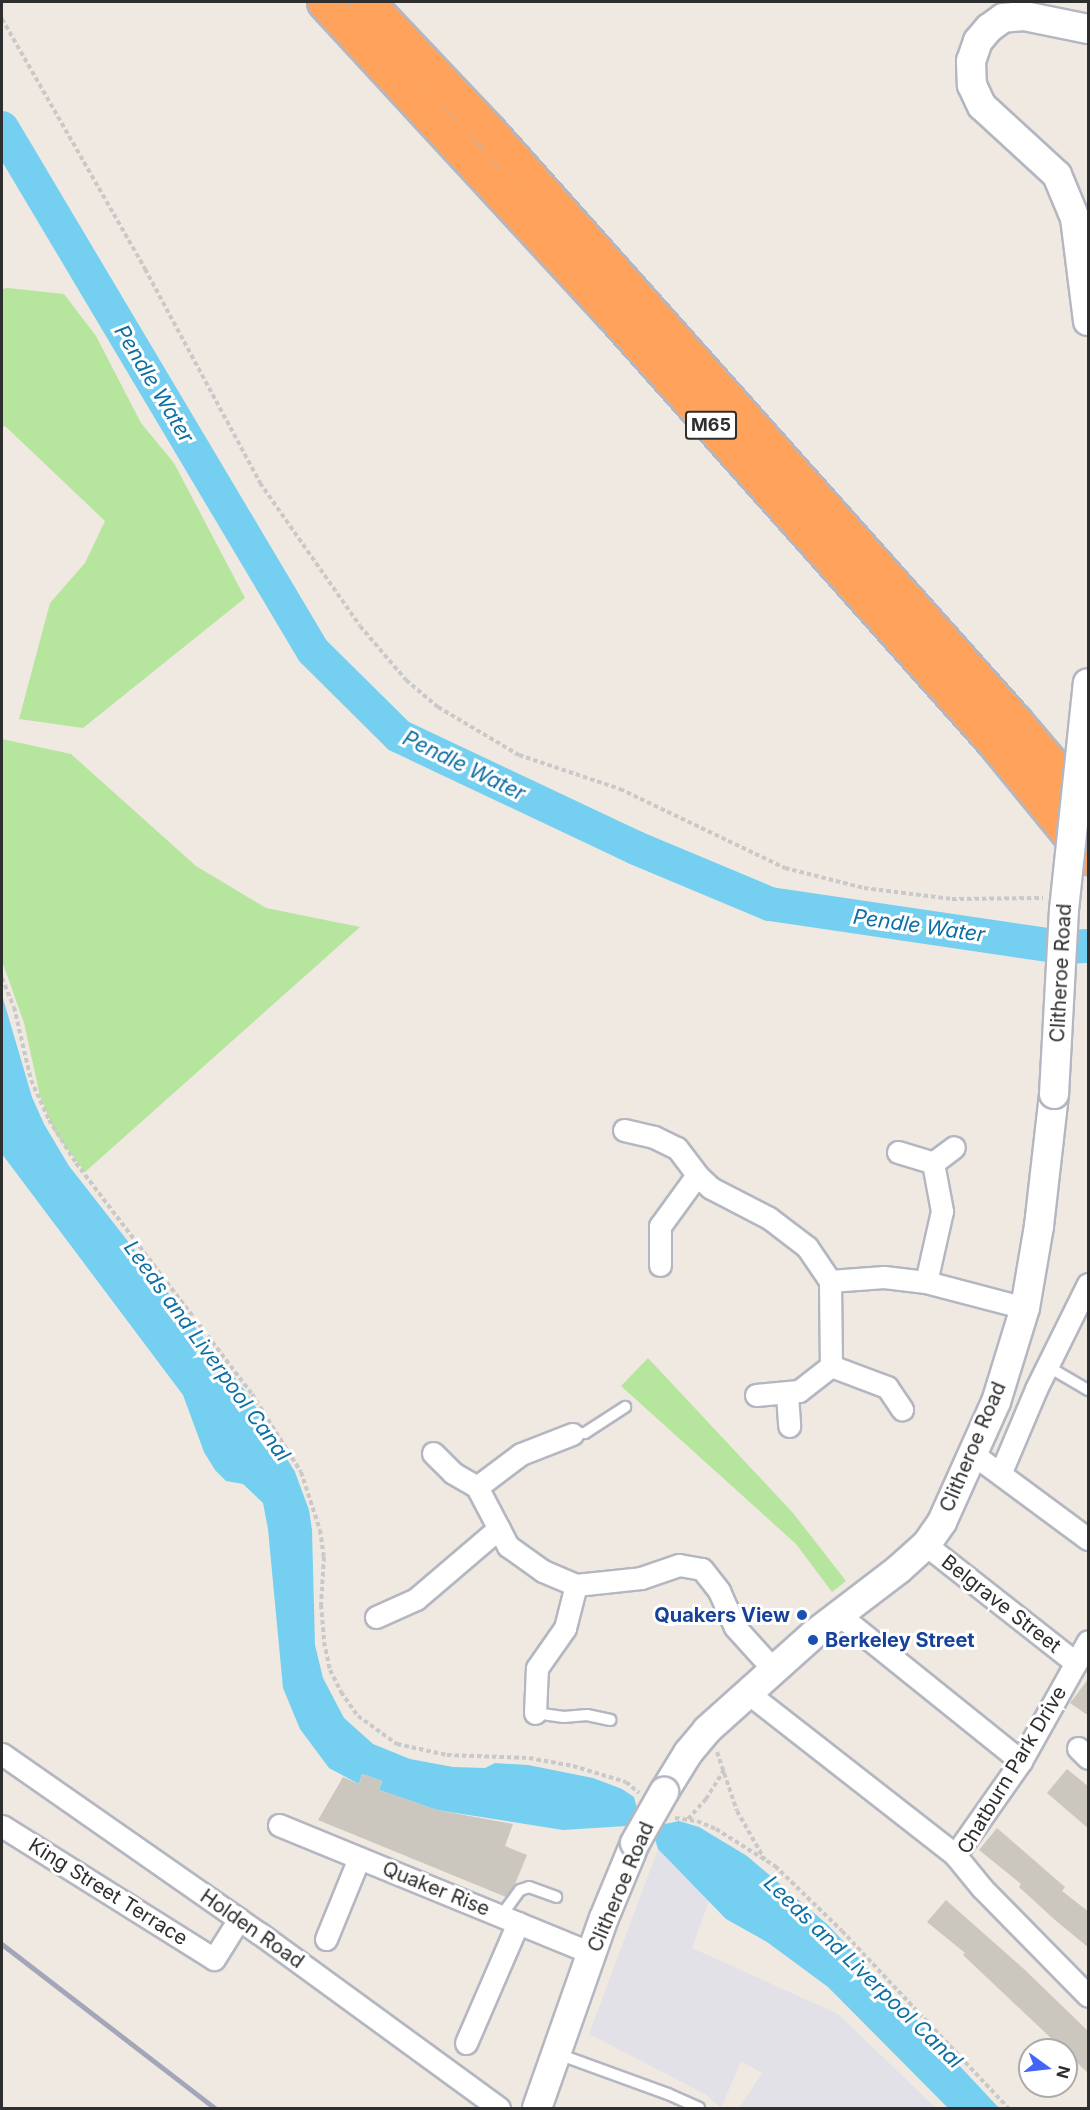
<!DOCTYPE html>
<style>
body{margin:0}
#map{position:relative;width:1090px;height:2110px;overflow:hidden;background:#efe9e1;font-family:Inter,sans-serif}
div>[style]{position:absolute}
.industrial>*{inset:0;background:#e3e1e8}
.green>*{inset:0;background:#b6e59e}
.water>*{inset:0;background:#75cff0}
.river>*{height:34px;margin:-17px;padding:0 17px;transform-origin:17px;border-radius:17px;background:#75cff0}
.building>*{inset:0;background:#cbc7bf}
.path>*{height:4px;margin-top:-2px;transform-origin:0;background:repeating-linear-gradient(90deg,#c9c9c9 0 4.5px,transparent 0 7.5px)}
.roads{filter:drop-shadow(2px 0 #b4b7c1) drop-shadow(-2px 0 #b4b7c1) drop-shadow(0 2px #b4b7c1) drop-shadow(0 -2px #b4b7c1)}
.lane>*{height:10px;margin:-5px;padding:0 5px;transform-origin:5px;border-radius:5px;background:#fff}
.street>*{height:21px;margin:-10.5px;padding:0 10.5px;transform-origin:10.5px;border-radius:10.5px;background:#fff}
.secondary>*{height:28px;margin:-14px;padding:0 14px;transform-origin:14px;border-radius:14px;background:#fff}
.highway>*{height:33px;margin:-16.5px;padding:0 16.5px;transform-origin:16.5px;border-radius:16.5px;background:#ffa35c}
.rail>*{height:4.5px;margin:-2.25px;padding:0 2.25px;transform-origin:2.25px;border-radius:2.25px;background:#a3a6b8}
.bridges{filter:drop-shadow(2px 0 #b4b7c1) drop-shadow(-2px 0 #b4b7c1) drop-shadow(0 2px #b4b7c1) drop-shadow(0 -2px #b4b7c1)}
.secondary-bridge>*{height:28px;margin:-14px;padding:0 14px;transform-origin:14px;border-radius:14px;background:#fff}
.dots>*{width:16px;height:16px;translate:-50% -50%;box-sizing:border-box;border:3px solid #fff;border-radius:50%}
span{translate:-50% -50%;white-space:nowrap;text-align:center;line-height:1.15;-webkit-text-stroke:6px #fff;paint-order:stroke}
.shield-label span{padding:2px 4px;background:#fff;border:2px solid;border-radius:4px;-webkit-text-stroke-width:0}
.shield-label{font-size:18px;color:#2e2e2e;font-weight:700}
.street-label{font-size:20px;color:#2e2e2e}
.transit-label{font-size:20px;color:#164399;font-weight:700}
.right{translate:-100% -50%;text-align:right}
.left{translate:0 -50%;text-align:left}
.water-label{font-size:21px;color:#0d6fa3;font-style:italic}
.frame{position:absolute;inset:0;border:3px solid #2e2e2e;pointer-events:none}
.north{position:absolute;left:1018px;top:2038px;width:60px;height:60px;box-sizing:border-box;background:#fff;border:2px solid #ababab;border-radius:50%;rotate:105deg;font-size:16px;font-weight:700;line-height:24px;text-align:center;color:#2e2e2e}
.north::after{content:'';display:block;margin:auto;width:21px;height:27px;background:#4264fb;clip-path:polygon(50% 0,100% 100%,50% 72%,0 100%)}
</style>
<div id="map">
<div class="industrial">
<div style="clip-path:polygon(658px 1849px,709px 1901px,692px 1948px,838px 2014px,936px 2108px,739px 2108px,762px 2073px,741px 2061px,721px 2108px,705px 2094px,589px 2034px)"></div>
</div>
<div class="green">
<div style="clip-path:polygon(8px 288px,64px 294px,96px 336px,141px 423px,174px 463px,245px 598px,83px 728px,19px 719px,50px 603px,85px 563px,105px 521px,5px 426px,2px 428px,2px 289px)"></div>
<div style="clip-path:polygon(2px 739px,71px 754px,196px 866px,266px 908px,360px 927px,85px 1172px,55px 1133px,40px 1096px,24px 1023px,2px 961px)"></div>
<div style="clip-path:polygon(648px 1358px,793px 1513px,846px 1581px,832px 1592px,796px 1544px,621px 1386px)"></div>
</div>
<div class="water">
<div style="clip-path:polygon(2px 995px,32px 1097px,44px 1124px,69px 1166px,249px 1396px,295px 1472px,309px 1510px,312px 1530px,315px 1645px,323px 1678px,344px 1718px,373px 1744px,410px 1759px,453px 1767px,485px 1768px,495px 1763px,528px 1765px,593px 1778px,622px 1789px,634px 1797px,637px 1808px,665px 1824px,679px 1821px,699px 1827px,747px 1856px,828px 1925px,999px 2108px,948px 2108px,828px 1987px,767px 1942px,726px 1919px,658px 1849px,655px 1839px,626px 1826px,563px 1830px,437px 1810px,379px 1790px,382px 1781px,362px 1774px,359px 1784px,329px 1768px,300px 1729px,283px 1688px,268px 1529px,263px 1503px,243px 1484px,226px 1481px,215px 1470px,204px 1452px,183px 1395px,2px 1154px)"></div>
</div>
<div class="river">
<div style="left:2px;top:128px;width:608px;rotate:59.26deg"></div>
<div style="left:313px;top:651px;width:121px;rotate:44.7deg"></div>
<div style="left:399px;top:736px;width:262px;rotate:25.3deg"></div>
<div style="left:636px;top:848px;width:145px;rotate:22.7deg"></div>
<div style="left:770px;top:904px;width:293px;rotate:8.4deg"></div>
<div style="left:1060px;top:947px;width:28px;rotate:-2deg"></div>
</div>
<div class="building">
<div style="clip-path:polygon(1089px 1678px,1089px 1716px,1070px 1703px)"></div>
<div style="clip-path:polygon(1067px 1769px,1089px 1787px,1089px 1829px,1047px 1793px)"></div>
<div style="clip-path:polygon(362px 1774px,382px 1781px,379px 1790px,437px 1810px,513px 1824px,505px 1846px,527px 1855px,515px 1884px,506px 1897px,318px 1820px,343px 1777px,359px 1784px)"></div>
<div style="clip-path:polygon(997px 1828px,1065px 1887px,1062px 1891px,1089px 1912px,1089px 1948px,1055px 1920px,1019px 1887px,1021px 1884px,979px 1850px)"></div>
<div style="clip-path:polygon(946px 1900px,1024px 1969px,1089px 2032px,1089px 2074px,963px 1955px,965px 1953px,927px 1922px)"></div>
</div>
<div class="path">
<div style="left:2px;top:19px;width:288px;rotate:60.2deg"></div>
<div style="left:145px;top:269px;width:243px;rotate:61.7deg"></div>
<div style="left:260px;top:483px;width:174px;rotate:55deg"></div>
<div style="left:360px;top:626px;width:71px;rotate:49.6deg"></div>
<div style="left:406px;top:680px;width:42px;rotate:40.2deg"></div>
<div style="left:438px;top:707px;width:94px;rotate:30.7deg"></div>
<div style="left:519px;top:755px;width:107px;rotate:18.6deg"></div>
<div style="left:620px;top:789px;width:183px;rotate:25.6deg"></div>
<div style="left:785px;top:868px;width:81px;rotate:14.2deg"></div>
<div style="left:864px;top:888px;width:89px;rotate:7.1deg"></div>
<div style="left:952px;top:899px;width:91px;rotate:-0.6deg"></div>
<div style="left:2px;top:978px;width:31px;rotate:68deg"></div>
<div style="left:14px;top:1007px;width:75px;rotate:76.9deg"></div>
<div style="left:31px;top:1080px;width:44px;rotate:65.8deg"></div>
<div style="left:49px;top:1120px;width:51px;rotate:57.9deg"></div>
<div style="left:76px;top:1163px;width:290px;rotate:52.7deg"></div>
<div style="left:252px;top:1394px;width:92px;rotate:57.9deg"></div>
<div style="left:301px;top:1472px;width:61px;rotate:71.9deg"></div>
<div style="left:320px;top:1530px;width:27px;rotate:82deg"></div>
<div style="left:324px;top:1557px;width:48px;rotate:93.6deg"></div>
<div style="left:321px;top:1605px;width:37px;rotate:85deg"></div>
<div style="left:324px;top:1642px;width:29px;rotate:78deg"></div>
<div style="left:330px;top:1670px;width:25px;rotate:63deg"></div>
<div style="left:341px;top:1692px;width:29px;rotate:55deg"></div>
<div style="left:358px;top:1716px;width:48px;rotate:35.7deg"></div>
<div style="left:397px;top:1744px;width:51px;rotate:12.4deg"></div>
<div style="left:447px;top:1755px;width:82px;rotate:2.1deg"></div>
<div style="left:529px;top:1758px;width:45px;rotate:10.3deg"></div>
<div style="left:573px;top:1766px;width:55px;rotate:16.8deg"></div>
<div style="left:626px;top:1782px;width:17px;rotate:40deg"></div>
<div style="left:717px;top:1752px;width:62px;rotate:71.3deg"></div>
<div style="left:737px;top:1811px;width:56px;rotate:60.3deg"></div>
<div style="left:675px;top:1818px;width:22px;rotate:8deg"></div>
<div style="left:697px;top:1821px;width:21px;rotate:23deg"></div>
<div style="left:716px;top:1829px;width:70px;rotate:32.1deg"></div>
<div style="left:775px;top:1866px;width:93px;rotate:44.1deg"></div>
<div style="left:842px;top:1931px;width:243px;rotate:46.8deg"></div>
<div style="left:688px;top:1819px;width:27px;rotate:-48deg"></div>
<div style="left:706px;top:1799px;width:34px;rotate:-58deg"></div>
</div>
<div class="roads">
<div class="lane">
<div style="left:1047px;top:1366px;width:48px;rotate:30.3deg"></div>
<div style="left:572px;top:1434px;width:13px;rotate:-4deg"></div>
<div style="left:585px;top:1433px;width:48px;rotate:-33deg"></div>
<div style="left:535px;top:1713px;width:29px;rotate:8deg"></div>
<div style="left:564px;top:1717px;width:23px;rotate:-5deg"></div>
<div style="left:587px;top:1715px;width:24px;rotate:12deg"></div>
<div style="left:501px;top:1916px;width:32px;rotate:-54deg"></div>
<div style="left:520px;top:1890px;width:9px;rotate:-18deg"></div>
<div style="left:529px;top:1887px;width:29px;rotate:20deg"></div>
<div style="left:558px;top:2054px;width:117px;rotate:20deg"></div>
<div style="left:668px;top:2094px;width:34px;rotate:24deg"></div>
</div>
<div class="street">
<div style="left:624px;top:1130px;width:31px;rotate:13deg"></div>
<div style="left:654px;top:1137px;width:25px;rotate:26deg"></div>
<div style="left:677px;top:1148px;width:34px;rotate:53deg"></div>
<div style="left:697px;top:1175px;width:19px;rotate:43deg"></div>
<div style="left:711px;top:1188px;width:65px;rotate:27.3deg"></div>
<div style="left:769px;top:1218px;width:48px;rotate:37.3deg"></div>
<div style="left:807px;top:1247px;width:41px;rotate:55.9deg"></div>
<div style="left:830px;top:1281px;width:54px;rotate:-4.2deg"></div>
<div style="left:884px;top:1277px;width:42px;rotate:6.8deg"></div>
<div style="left:926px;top:1282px;width:102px;rotate:14.7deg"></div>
<div style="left:898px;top:1152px;width:37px;rotate:17deg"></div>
<div style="left:660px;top:1265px;width:39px;rotate:-90deg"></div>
<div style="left:660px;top:1226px;width:63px;rotate:-54deg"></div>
<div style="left:926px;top:1282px;width:73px;rotate:-77.3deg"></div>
<div style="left:942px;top:1211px;width:49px;rotate:-100.6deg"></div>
<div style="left:933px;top:1163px;width:26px;rotate:-37deg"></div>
<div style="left:831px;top:1366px;width:60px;rotate:20.6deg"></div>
<div style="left:887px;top:1387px;width:27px;rotate:56deg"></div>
<div style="left:787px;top:1394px;width:32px;rotate:86deg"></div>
<div style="left:756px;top:1395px;width:43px;rotate:-5.3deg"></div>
<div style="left:799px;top:1391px;width:41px;rotate:-38deg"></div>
<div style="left:831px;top:1366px;width:85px;rotate:-90.7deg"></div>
<div style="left:433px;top:1453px;width:28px;rotate:45deg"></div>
<div style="left:453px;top:1473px;width:28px;rotate:30deg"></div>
<div style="left:477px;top:1487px;width:67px;rotate:62.3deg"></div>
<div style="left:508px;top:1546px;width:43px;rotate:35.5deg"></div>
<div style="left:543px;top:1571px;width:36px;rotate:23deg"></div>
<div style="left:576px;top:1585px;width:65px;rotate:-6.1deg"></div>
<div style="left:641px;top:1578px;width:40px;rotate:-18.9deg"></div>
<div style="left:679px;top:1565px;width:23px;rotate:10deg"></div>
<div style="left:702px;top:1569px;width:28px;rotate:52deg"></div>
<div style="left:719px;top:1591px;width:39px;rotate:66deg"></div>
<div style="left:735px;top:1627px;width:57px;rotate:47.9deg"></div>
<div style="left:973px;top:1454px;width:143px;rotate:36.5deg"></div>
<div style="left:1001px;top:1472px;width:90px;rotate:-67.1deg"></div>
<div style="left:1036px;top:1389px;width:117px;rotate:-63.7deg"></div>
<div style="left:477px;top:1487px;width:55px;rotate:-36.9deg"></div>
<div style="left:521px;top:1454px;width:55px;rotate:-21.4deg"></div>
<div style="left:926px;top:1545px;width:191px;rotate:38.2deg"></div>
<div style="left:838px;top:1614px;width:235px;rotate:38.8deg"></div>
<div style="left:376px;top:1617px;width:44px;rotate:-24.2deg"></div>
<div style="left:416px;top:1599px;width:109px;rotate:-40.5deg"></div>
<div style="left:748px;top:1693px;width:263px;rotate:38deg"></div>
<div style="left:955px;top:1855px;width:43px;rotate:50.7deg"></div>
<div style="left:982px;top:1888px;width:151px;rotate:45.5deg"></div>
<div style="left:535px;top:1713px;width:45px;rotate:-87.5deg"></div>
<div style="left:537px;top:1668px;width:49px;rotate:-55deg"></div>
<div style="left:565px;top:1628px;width:44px;rotate:-75.7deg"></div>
<div style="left:1078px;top:1748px;width:14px;rotate:45deg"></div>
<div style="left:2px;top:1754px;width:313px;rotate:34.9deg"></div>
<div style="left:259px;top:1933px;width:297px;rotate:36.1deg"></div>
<div style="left:279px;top:1825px;width:339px;rotate:22.3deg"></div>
<div style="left:2px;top:1826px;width:250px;rotate:32.1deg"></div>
<div style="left:214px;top:1959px;width:47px;rotate:-58deg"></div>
<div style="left:955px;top:1855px;width:115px;rotate:-54.9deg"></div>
<div style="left:1021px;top:1761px;width:137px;rotate:-60.8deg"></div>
<div style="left:326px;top:1939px;width:87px;rotate:-67.8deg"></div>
<div style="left:466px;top:2043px;width:131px;rotate:-66.6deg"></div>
</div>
<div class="secondary">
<div style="left:1088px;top:29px;width:65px;rotate:-168.5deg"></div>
<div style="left:1024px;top:16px;width:21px;rotate:175deg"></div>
<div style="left:1003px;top:18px;width:17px;rotate:144deg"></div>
<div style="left:989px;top:28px;width:17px;rotate:130deg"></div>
<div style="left:978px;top:41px;width:21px;rotate:109deg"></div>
<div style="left:971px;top:61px;width:24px;rotate:88deg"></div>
<div style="left:972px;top:85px;width:23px;rotate:65deg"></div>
<div style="left:982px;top:106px;width:102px;rotate:42.6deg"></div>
<div style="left:1057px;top:175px;width:47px;rotate:67.3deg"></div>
<div style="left:1075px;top:218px;width:104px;rotate:82.8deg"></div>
<div style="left:664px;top:1792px;width:46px;rotate:-58.4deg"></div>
<div style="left:688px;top:1753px;width:30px;rotate:-50deg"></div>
<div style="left:707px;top:1730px;width:144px;rotate:-41.9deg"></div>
<div style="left:814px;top:1634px;width:107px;rotate:-37.4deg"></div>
<div style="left:899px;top:1569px;width:36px;rotate:-42deg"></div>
<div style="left:926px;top:1545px;width:28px;rotate:-55deg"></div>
<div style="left:942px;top:1522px;width:132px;rotate:-65.8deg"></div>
<div style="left:996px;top:1402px;width:98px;rotate:-72.9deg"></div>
<div style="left:1025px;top:1308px;width:83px;rotate:-80.3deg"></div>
<div style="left:1039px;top:1226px;width:133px;rotate:-83.5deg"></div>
<div style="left:537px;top:2108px;width:201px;rotate:-70.6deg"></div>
<div style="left:604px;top:1918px;width:81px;rotate:-67.5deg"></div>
</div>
<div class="highway">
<div style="left:324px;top:2px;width:426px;rotate:47.3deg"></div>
<div style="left:613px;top:315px;width:571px;rotate:48.27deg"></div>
<div style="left:993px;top:741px;width:150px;rotate:50.7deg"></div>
<div style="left:367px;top:2px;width:178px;rotate:46.6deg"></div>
<div style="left:489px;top:131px;width:790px;rotate:48.28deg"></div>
<div style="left:1015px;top:721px;width:113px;rotate:49.7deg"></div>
</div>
</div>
<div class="rail">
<div style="left:2px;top:1944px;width:269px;rotate:37.6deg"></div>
</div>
<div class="bridges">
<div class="secondary-bridge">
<div style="left:1054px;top:1094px;width:184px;rotate:-86.9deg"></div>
<div style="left:1064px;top:910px;width:228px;rotate:-84deg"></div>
<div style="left:635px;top:1843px;width:59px;rotate:-60.4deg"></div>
</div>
</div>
<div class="dots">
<div style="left:802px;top:1615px;background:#1a4fb4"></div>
<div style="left:813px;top:1640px;background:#1a4fb4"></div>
</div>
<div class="shield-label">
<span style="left:711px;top:425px">M65</span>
</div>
<div class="street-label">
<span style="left:1061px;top:973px;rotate:-87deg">Clitheroe Road</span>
<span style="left:973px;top:1447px;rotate:-67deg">Clitheroe Road</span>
<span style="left:1001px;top:1604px;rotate:38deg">Belgrave Street</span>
<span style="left:1012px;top:1770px;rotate:-59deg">Chatburn Park Drive</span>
<span style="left:621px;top:1887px;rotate:-67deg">Clitheroe Road</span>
<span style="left:436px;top:1889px;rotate:22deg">Quaker Rise</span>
<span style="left:108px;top:1892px;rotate:32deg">King Street Terrace</span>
<span style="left:252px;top:1929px;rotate:35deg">Holden Road</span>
</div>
<div class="transit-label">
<span class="right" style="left:790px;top:1615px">Quakers View</span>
<span class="left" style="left:825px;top:1640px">Berkeley Street</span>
</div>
<div class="water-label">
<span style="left:154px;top:384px;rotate:59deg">Pendle Water</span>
<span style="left:464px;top:766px;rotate:26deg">Pendle Water</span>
<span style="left:919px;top:926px;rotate:8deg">Pendle Water</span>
<span style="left:207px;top:1351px;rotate:54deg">Leeds and Liverpool Canal</span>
<span style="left:863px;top:1972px;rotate:44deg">Leeds and Liverpool Canal</span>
</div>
<div class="frame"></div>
<div class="north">N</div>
</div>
